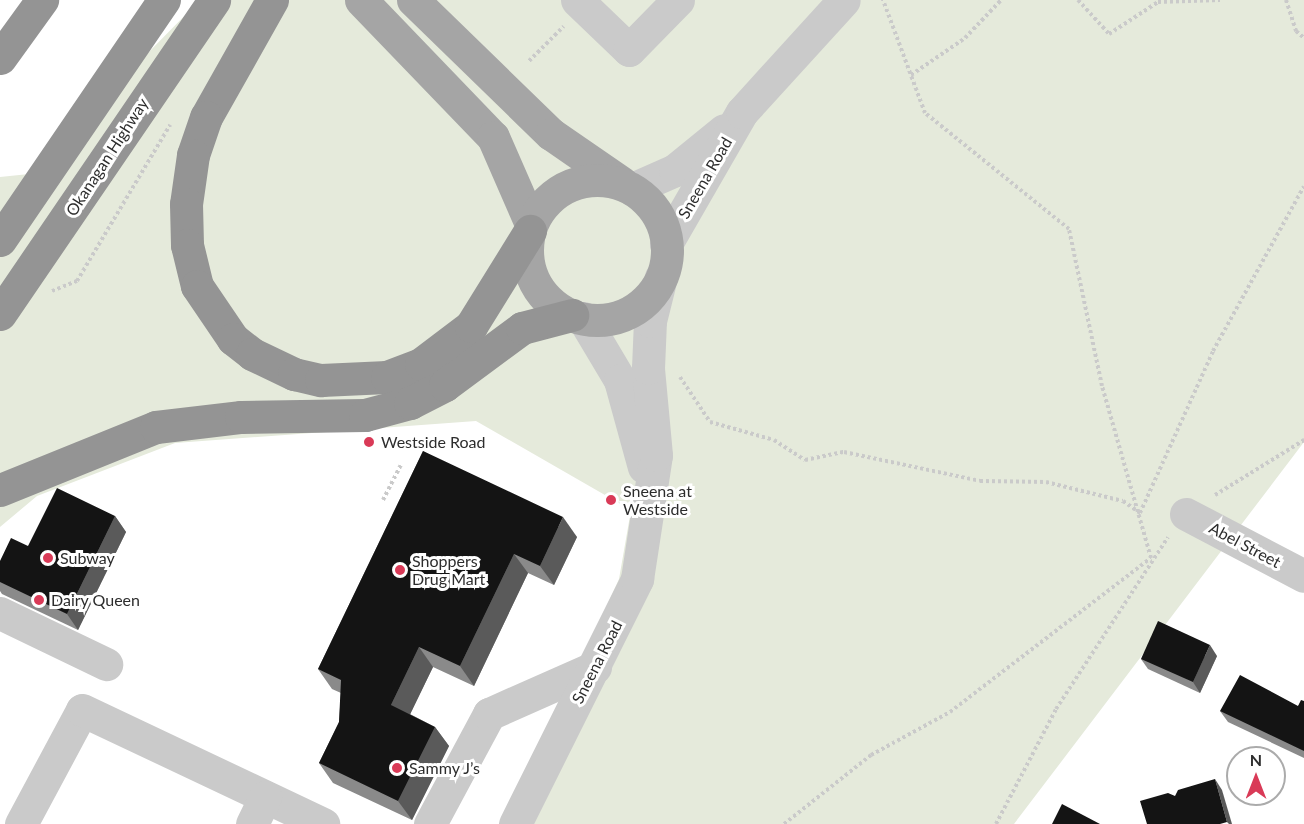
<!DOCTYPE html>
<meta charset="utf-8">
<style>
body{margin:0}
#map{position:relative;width:1304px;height:824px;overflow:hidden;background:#fff;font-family:Lato,sans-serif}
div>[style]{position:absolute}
.green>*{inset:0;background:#e5eadb}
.path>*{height:4px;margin-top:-2px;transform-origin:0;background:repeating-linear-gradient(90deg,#cacaca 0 3px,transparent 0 6px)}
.minor>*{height:33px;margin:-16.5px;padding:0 16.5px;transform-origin:16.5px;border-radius:16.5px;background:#cacaca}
.major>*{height:33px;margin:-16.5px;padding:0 16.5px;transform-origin:16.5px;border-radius:16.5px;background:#a5a5a5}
.major>.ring{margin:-16.5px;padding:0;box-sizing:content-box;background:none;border:33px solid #a5a5a5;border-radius:50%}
.highway>*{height:33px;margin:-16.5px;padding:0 16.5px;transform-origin:16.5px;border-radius:16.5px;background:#949494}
.wall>*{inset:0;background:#8a8a8a}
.shaded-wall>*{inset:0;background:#5a5a5a}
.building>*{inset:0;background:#141414}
.dots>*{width:16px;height:16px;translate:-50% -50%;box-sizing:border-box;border:3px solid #fff;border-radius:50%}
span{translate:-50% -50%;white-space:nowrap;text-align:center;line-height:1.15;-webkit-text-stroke:6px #fff;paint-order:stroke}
.street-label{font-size:16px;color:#2d2d2d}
.poi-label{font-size:16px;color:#2d2d2d}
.left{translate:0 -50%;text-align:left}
.north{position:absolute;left:1226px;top:746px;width:60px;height:60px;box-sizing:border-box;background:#fff;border:2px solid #ababab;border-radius:50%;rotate:0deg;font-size:16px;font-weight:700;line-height:24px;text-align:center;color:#2d2d2d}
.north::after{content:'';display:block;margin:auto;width:21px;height:27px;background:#d93a57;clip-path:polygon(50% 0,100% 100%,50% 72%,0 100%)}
</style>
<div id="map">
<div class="green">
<div style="clip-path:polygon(200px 0,1304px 0,1304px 442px,1014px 824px,507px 824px,619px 579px,631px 510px,476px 421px,175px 443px,37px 496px,0 527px,0 177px,29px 174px)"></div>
</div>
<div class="path">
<div style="left:1078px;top:0;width:46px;rotate:47.6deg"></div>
<div style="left:1109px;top:34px;width:59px;rotate:-33.1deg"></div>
<div style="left:1158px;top:2px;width:62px;rotate:-1.8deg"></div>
<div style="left:1286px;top:0;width:33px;rotate:72deg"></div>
<div style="left:1296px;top:31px;width:11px;rotate:41deg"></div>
<div style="left:529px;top:61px;width:49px;rotate:-45deg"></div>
<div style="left:911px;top:75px;width:65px;rotate:-34.4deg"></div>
<div style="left:965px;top:38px;width:52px;rotate:-46.5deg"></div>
<div style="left:52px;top:291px;width:27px;rotate:-22deg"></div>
<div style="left:77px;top:281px;width:182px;rotate:-59.2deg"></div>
<div style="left:680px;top:377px;width:54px;rotate:56.3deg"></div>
<div style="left:710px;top:422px;width:66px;rotate:15.7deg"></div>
<div style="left:774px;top:440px;width:37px;rotate:33deg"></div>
<div style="left:805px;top:460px;width:40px;rotate:-12deg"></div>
<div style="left:844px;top:452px;width:139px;rotate:12deg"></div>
<div style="left:980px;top:481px;width:66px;rotate:0.9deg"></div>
<div style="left:1046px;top:482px;width:79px;rotate:13.9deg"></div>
<div style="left:1123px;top:501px;width:21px;rotate:35deg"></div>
<div style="left:1140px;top:513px;width:178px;rotate:-65.7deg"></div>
<div style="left:1213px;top:351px;width:188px;rotate:-61.1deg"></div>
<div style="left:1215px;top:495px;width:105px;rotate:-31.7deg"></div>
<div style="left:383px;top:500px;width:39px;rotate:-63deg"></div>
<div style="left:784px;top:824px;width:111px;rotate:-38.4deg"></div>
<div style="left:871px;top:755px;width:90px;rotate:-28.6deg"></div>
<div style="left:950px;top:712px;width:253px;rotate:-37.5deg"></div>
<div style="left:1151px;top:558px;width:179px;rotate:-105.9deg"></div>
<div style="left:1102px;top:386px;width:160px;rotate:-101.9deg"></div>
<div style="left:1069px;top:229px;width:185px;rotate:-141.1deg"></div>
<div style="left:925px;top:113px;width:121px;rotate:-110.4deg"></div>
<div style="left:996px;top:824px;width:130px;rotate:-62.4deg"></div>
<div style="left:1056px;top:709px;width:205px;rotate:-56.9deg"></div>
</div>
<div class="minor">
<div style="left:577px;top:0;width:72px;rotate:43.9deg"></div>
<div style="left:629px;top:50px;width:70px;rotate:-45.6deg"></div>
<div style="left:632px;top:189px;width:47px;rotate:-23.8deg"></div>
<div style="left:675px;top:170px;width:63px;rotate:-39.2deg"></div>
<div style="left:666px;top:244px;width:152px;rotate:-60.1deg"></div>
<div style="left:742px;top:112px;width:151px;rotate:-47.7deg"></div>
<div style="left:583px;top:318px;width:72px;rotate:59.2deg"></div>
<div style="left:620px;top:380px;width:90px;rotate:74.6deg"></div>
<div style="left:1186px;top:514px;width:133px;rotate:27.7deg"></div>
<div style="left:0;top:613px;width:118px;rotate:25.7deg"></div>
<div style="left:21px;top:824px;width:129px;rotate:-61.8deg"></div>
<div style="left:82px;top:710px;width:267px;rotate:25.3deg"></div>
<div style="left:252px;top:824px;width:30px;rotate:-64deg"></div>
<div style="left:430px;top:824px;width:125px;rotate:-61.8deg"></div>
<div style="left:489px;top:714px;width:116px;rotate:-23.9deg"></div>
<div style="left:515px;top:824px;width:274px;rotate:-63.5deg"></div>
<div style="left:637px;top:579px;width:125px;rotate:-81.3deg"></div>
<div style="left:656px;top:455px;width:87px;rotate:-95.3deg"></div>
<div style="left:648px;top:368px;width:47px;rotate:-87.6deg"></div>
<div style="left:650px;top:321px;width:45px;rotate:-76deg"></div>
</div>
<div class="major">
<div style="left:361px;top:0;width:190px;rotate:46.1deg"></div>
<div style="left:493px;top:137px;width:95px;rotate:66.4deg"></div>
<div style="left:413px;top:0;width:192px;rotate:44.2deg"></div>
<div style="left:551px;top:134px;width:86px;rotate:34.6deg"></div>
<div class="ring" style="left:527px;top:180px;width:107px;height:107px"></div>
</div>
<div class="highway">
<div style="left:272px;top:0;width:134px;rotate:119.4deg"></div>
<div style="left:206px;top:117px;width:40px;rotate:108.9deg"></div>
<div style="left:193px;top:155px;width:49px;rotate:98.1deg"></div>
<div style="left:186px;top:204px;width:41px;rotate:88.6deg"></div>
<div style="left:187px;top:245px;width:42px;rotate:76.3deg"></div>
<div style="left:197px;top:286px;width:64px;rotate:55.8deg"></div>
<div style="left:233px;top:339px;width:24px;rotate:38deg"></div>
<div style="left:252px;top:354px;width:47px;rotate:25.5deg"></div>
<div style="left:294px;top:374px;width:28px;rotate:13deg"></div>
<div style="left:321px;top:380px;width:66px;rotate:-2.6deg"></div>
<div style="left:387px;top:377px;width:36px;rotate:-21deg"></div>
<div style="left:421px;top:364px;width:63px;rotate:-37.2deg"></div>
<div style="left:471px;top:326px;width:112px;rotate:-58.2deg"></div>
<div style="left:0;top:58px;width:72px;rotate:-54.1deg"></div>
<div style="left:0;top:240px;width:291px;rotate:-55.7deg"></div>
<div style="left:0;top:314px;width:380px;rotate:-55.7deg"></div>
<div style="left:0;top:490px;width:168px;rotate:-22deg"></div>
<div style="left:156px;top:427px;width:86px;rotate:-6.7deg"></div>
<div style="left:241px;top:417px;width:124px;rotate:-0.9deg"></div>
<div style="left:365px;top:415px;width:47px;rotate:-14.9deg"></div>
<div style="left:410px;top:403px;width:39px;rotate:-27deg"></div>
<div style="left:445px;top:385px;width:96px;rotate:-36.5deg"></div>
<div style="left:522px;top:328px;width:52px;rotate:-14.6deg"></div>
</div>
<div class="wall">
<div style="clip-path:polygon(423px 451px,577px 537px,554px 585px,528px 573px,474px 686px,433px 667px,410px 714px,435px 727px,449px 746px,412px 820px,333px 783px,319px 763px,339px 722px,341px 693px,332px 689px,318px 669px)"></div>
<div style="clip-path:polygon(115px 516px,126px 532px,78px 630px,2px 594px,0 591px,0 561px,28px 546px)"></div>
<div style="clip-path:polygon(1217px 656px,1200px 693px,1148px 669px,1141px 659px)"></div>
<div style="clip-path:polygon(1304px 701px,1304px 758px,1228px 722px,1220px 711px,1298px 706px)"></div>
</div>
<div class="shaded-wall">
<div style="clip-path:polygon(115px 516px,126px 532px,78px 630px,67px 614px)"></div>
<div style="clip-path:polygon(563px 517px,577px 537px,554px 585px,540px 566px)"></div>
<div style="clip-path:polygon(514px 554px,528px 573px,474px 686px,460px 666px)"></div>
<div style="clip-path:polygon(1210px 645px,1217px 656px,1200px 693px,1193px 682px)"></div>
<div style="clip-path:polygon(419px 647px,433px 667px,405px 725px,391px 705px)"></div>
<div style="clip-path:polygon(435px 727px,449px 746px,412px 820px,398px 801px)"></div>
<div style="clip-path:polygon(1215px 779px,1222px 790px,1232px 824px,1229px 824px,1227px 822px)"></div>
</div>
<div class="building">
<div style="clip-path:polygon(423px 451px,563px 517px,540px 566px,514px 554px,460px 666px,419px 647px,391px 705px,435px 727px,398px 801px,319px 763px,339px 722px,341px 680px,318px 669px)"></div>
<div style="clip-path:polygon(57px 488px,115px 516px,67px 614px,0 582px,0 561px,11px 538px,28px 546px)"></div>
<div style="clip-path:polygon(1158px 621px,1210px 645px,1193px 682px,1141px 659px)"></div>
<div style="clip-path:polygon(1240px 675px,1298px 706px,1301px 700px,1304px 701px,1304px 751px,1220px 711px)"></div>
<div style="clip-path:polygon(1215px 779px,1227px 822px,1220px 824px,1147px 824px,1140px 801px,1168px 793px,1175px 796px,1178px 790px)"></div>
<div style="clip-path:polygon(1062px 804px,1100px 824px,1052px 824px)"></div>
</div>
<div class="dots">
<div style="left:369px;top:442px;background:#d93a57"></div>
<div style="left:611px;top:500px;background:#d93a57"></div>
<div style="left:48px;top:558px;background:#d93a57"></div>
<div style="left:400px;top:570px;background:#d93a57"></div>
<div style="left:39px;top:600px;background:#d93a57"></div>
<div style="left:397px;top:768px;background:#d93a57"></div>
</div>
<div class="street-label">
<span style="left:107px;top:157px;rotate:-57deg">Okanagan Highway</span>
<span style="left:705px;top:178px;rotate:-60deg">Sneena Road</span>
<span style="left:1245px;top:545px;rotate:28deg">Abel Street</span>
<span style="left:597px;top:662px;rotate:-63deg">Sneena Road</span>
</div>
<div class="poi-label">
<span class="left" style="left:381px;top:442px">Westside Road</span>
<span class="left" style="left:623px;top:500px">Sneena at<br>Westside</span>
<span class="left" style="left:60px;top:558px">Subway</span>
<span class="left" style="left:412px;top:570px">Shoppers<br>Drug Mart</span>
<span class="left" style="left:51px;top:600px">Dairy Queen</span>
<span class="left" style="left:409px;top:768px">Sammy J’s</span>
</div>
<div class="north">N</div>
</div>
